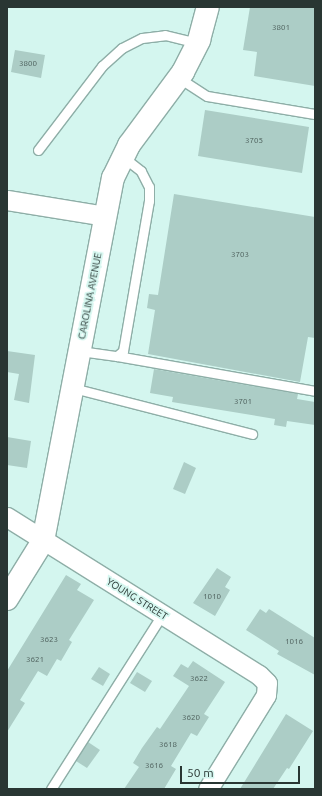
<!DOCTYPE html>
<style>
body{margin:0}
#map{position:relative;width:322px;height:796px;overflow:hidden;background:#d4f6ef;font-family:Ubuntu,sans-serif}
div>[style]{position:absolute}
.building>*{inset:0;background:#accdc6}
.roads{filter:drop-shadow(1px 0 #8eaea7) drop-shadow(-1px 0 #8eaea7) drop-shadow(0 1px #8eaea7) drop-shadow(0 -1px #8eaea7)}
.service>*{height:9px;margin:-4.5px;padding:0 4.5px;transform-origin:4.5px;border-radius:4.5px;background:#fff}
.minor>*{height:19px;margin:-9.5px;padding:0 9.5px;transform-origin:9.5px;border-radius:9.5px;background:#fff}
.tertiary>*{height:22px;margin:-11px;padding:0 11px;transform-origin:11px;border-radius:11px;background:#fff}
span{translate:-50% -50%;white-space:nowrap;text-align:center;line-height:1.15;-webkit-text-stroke:3.5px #d4f6ef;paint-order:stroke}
.number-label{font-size:8px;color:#4a5c58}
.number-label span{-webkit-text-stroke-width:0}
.street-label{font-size:10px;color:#293633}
.frame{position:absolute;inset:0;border:8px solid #293633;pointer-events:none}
.scale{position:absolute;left:180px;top:766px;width:120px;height:18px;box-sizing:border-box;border:2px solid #293633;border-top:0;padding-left:5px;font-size:12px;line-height:14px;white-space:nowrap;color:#293633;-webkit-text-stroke:3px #d4f6ef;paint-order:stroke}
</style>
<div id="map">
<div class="building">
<div style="clip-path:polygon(250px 7px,315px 7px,315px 86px,254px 76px,257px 52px,243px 50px)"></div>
<div style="clip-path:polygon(15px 50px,45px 55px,41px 78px,11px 72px)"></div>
<div style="clip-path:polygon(205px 110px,309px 127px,302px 173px,198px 156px)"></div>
<div style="clip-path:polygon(174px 194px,315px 217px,315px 338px,308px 337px,300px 382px,148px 354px,155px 310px,147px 308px,149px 294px,158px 295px)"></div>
<div style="clip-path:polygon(7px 351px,35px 355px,29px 403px,14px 400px,19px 374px,7px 372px)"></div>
<div style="clip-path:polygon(154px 369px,298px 394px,297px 399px,315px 402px,315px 425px,287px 421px,286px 427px,274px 425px,275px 419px,172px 402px,173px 397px,150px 393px)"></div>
<div style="clip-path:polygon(7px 437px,31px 441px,27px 468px,7px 465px)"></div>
<div style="clip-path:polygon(184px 462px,196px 468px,185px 494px,173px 489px)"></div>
<div style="clip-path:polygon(217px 568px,231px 577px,225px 587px,230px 590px,215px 616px,193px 603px)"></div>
<div style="clip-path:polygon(66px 575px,81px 584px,77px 590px,94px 600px,69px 640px,72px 642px,61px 661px,57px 659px,47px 676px,38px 671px,20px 700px,25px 703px,7px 732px,7px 671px)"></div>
<div style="clip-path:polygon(260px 609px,266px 613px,269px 609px,315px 638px,315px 675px,277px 654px,279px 651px,246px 630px)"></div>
<div style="clip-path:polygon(193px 661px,225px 682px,204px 714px,209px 717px,197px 736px,191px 733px,171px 766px,176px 769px,164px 789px,124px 789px,139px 767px,133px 763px,142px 748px,157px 727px,160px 729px,189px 686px,173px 676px,181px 664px,188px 668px)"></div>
<div style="clip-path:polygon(99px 667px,110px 674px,103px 686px,91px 679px)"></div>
<div style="clip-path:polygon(137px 672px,152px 681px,145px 692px,130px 683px)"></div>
<div style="clip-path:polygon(286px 714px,313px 731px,289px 769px,287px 768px,273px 789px,240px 789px)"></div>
<div style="clip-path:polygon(88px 742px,100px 750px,87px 768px,76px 761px)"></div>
</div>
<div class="roads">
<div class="service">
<div style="left:179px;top:78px;width:33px;rotate:33deg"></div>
<div style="left:207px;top:96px;width:109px;rotate:9.5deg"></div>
<div style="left:38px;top:150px;width:106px;rotate:-52.7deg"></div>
<div style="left:102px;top:66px;width:27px;rotate:-42deg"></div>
<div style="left:122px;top:48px;width:22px;rotate:-27deg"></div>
<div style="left:142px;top:38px;width:23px;rotate:-7deg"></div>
<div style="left:165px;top:35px;width:34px;rotate:14deg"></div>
<div style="left:80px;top:351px;width:37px;rotate:8deg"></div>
<div style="left:117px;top:356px;width:8px;rotate:-40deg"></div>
<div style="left:123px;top:351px;width:152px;rotate:-80.2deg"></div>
<div style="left:149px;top:201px;width:14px;rotate:-90deg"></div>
<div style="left:149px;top:187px;width:18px;rotate:-117deg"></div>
<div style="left:141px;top:171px;width:23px;rotate:-142deg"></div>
<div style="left:117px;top:356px;width:201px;rotate:10deg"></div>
<div style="left:73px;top:388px;width:185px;rotate:14.4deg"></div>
<div style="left:51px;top:789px;width:206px;rotate:-57.5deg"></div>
</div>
<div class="minor">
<div style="left:7px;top:200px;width:99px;rotate:9.3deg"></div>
<div style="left:7px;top:517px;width:297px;rotate:32.1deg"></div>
<div style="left:259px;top:675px;width:11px;rotate:45deg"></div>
<div style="left:267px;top:683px;width:12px;rotate:95deg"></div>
<div style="left:266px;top:695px;width:110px;rotate:121.7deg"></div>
</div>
<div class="tertiary">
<div style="left:7px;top:599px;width:68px;rotate:-58.2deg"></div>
<div style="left:43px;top:541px;width:370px;rotate:-79.1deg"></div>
<div style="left:113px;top:178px;width:37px;rotate:-64deg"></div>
<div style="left:129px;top:145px;width:91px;rotate:-53.5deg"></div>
<div style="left:183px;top:72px;width:36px;rotate:-63deg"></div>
<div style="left:199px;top:40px;width:34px;rotate:-75deg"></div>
</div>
</div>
<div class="number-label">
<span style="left:281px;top:28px">3801</span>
<span style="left:28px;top:64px">3800</span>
<span style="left:254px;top:141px">3705</span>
<span style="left:240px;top:255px">3703</span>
<span style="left:243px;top:402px">3701</span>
<span style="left:212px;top:597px">1010</span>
<span style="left:49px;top:640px">3623</span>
<span style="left:294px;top:642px">1016</span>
<span style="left:35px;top:660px">3621</span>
<span style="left:199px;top:679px">3622</span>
<span style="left:191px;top:718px">3620</span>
<span style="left:168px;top:745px">3618</span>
<span style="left:154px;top:766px">3616</span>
</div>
<div class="street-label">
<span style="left:90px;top:296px;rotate:-79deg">CAROLINA AVENUE</span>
<span style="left:137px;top:599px;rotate:32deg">YOUNG STREET</span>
</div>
<div class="frame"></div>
<div class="scale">50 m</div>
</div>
